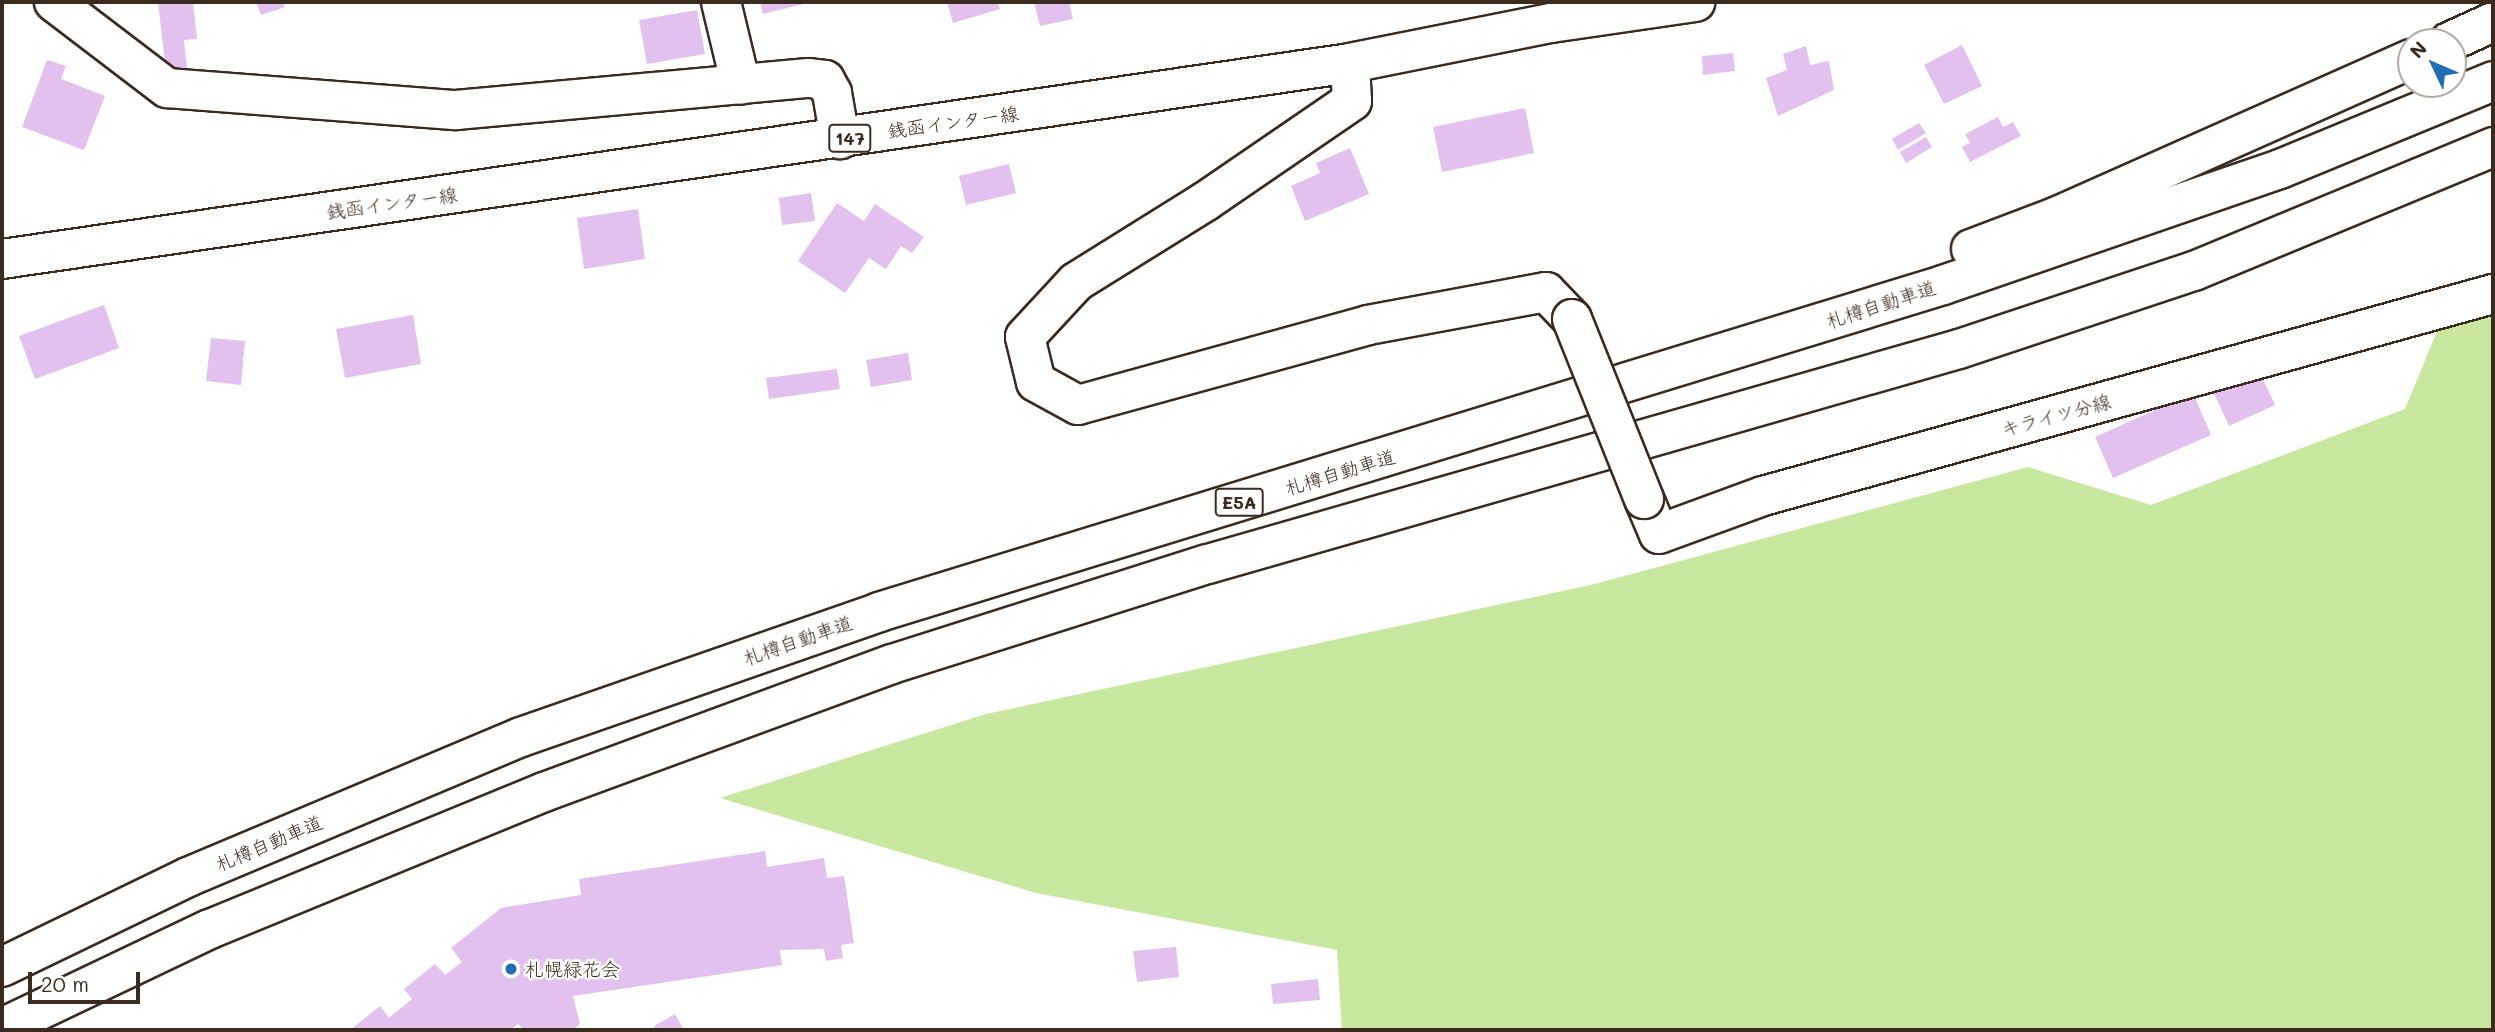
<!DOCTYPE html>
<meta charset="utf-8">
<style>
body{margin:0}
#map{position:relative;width:2495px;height:1032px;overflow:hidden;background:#fff;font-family:Mali,"Klee One",sans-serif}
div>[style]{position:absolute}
.green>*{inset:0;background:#c8e8a0}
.building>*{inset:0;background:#e2c1ee}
.roads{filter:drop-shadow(2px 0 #3b2a1e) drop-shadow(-2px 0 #3b2a1e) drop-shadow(0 2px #3b2a1e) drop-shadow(0 -2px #3b2a1e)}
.minor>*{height:38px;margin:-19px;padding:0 19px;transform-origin:19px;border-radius:19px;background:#fff}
.major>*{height:38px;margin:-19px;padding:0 19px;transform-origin:19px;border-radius:19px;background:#fff}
.highway>*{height:38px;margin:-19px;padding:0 19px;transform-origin:19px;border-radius:19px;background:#fff}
.bridges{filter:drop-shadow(2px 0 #3b2a1e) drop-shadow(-2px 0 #3b2a1e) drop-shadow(0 2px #3b2a1e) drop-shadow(0 -2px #3b2a1e)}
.minor-bridge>*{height:38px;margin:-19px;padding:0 19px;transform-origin:19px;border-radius:19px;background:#fff}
.dots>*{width:19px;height:19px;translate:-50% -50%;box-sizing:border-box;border:4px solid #fff;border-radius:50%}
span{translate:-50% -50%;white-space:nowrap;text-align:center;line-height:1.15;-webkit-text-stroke:5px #fff;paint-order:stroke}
.shield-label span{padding:2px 5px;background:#fff;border:2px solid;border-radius:5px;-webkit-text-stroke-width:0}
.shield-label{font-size:18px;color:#3b2a1e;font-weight:700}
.street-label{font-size:19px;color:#3b2a1e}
.poi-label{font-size:19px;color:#3b2a1e}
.left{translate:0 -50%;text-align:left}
.frame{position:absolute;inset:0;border:4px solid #3b2a1e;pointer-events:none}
.north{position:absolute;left:2397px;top:28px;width:70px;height:70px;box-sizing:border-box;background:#fff;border:2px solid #b1aaa5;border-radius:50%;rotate:314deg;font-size:19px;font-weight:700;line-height:28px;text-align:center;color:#3b2a1e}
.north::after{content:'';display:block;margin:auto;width:24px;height:32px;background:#1f6fb2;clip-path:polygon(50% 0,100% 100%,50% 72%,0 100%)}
.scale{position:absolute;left:28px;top:972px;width:112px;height:32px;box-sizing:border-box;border:4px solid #3b2a1e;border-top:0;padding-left:9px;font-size:21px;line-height:24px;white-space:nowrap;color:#3b2a1e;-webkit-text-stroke:5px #fff;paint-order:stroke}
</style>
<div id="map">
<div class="green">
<div style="clip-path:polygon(2493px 309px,2493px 1030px,1342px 1030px,1337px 950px,1036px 893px,720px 798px,986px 714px,1591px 585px,2028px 467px,2151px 505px,2405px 409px,2440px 324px)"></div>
</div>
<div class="building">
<div style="clip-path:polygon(158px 2px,193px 2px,197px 39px,184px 40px,187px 68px,166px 71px)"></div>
<div style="clip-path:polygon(256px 2px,283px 2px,285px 7px,261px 15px)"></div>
<div style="clip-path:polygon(760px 2px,807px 2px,807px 3px,763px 14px)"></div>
<div style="clip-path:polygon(947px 2px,998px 2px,1000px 9px,953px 23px)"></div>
<div style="clip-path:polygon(1034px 2px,1069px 2px,1073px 19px,1040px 26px)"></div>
<div style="clip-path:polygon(697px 10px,705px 54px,647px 64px,639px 20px)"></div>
<div style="clip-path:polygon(1962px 45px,1982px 86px,1944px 104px,1924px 65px)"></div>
<div style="clip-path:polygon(1806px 46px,1810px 65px,1829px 61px,1834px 90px,1778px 116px,1766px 78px,1787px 70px,1783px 54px)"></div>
<div style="clip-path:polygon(1733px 53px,1735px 71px,1703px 75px,1702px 56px)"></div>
<div style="clip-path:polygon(47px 60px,66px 66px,61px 79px,105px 96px,84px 150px,22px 127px)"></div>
<div style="clip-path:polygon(1525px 108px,1534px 153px,1442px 172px,1433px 127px)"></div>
<div style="clip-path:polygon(1998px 117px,2003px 127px,2013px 122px,2021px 136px,1970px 162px,1962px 147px,1970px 143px,1965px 134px)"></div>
<div style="clip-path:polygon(1919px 123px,1926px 133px,1898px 150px,1892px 139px)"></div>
<div style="clip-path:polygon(1926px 137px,1932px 147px,1906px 163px,1900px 152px)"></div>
<div style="clip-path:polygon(1350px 148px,1369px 194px,1305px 221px,1291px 186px,1320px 173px,1316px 163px)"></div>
<div style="clip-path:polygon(1009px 164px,1016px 193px,966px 205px,959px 176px)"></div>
<div style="clip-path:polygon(811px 193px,815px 221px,782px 225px,779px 198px)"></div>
<div style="clip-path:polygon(837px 203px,864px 221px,875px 204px,924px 237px,912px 253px,901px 246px,886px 269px,869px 258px,845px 293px,798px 261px)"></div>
<div style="clip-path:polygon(638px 209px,645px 259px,584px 269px,577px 218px)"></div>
<div style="clip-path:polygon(104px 305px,119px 348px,35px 379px,19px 336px)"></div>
<div style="clip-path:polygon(413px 315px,421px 364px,345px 378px,336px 329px)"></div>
<div style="clip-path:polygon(211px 338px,245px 341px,241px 385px,206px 381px)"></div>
<div style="clip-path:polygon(908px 353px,912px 380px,871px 387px,866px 360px)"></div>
<div style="clip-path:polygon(2258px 368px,2275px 405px,2229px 426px,2212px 389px)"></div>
<div style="clip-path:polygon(837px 369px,840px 389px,769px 399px,766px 378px)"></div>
<div style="clip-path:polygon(2193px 393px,2211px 435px,2113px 478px,2095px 437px)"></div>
<div style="clip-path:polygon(765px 851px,767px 867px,824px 858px,827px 878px,844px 876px,854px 943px,841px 945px,843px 958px,826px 961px,824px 949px,780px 950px,782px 965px,573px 996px,580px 1024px,573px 1030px,524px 1030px,518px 1024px,510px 1030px,350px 1030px,380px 1006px,389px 1018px,412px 999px,404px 989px,435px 964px,445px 975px,462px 962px,451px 948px,501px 908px,581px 895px,579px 879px)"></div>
<div style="clip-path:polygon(1176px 947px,1179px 977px,1137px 982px,1133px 951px)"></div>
<div style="clip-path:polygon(1318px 979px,1320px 1000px,1273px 1004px,1271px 984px)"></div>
<div style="clip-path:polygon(675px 1014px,684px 1030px,656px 1030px,654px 1026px)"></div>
</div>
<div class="roads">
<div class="minor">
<div style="left:54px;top:2px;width:142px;rotate:37.3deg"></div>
<div style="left:167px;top:88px;width:290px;rotate:4.4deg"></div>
<div style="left:456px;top:110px;width:354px;rotate:-5.2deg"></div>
<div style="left:809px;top:78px;width:16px;rotate:7deg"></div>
<div style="left:825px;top:80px;width:15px;rotate:62deg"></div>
<div style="left:832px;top:93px;width:47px;rotate:80.1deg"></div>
<div style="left:721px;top:2px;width:85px;rotate:76.5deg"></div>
<div style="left:1350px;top:63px;width:38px;rotate:87deg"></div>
<div style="left:1352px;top:101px;width:177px;rotate:145.6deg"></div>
<div style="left:1206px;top:201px;width:153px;rotate:148.1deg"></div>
<div style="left:1076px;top:282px;width:75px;rotate:132.8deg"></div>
<div style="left:1025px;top:337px;width:46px;rotate:76.3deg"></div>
<div style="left:1036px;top:382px;width:48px;rotate:28.7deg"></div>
<div style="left:1078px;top:405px;width:301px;rotate:-15.4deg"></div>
<div style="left:1368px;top:325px;width:181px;rotate:-10.5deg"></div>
<div style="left:1546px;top:292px;width:37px;rotate:46deg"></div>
<div style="left:1644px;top:499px;width:38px;rotate:67deg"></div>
<div style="left:1659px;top:534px;width:111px;rotate:-20.1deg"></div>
<div style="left:1763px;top:496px;width:757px;rotate:-15.47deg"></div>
</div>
<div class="major">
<div style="left:2px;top:259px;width:1362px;rotate:-8.27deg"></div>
<div style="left:1350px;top:63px;width:205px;rotate:-11.3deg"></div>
<div style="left:1551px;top:23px;width:146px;rotate:-8.3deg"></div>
</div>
<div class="highway">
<div style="left:2449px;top:42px;width:48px;rotate:-24.4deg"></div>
<div style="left:1971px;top:249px;width:93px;rotate:-20.8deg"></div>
<div style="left:2058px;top:216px;width:386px;rotate:-24deg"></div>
<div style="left:2px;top:967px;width:207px;rotate:-25.8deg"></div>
<div style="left:188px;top:877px;width:361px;rotate:-22.8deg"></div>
<div style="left:521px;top:737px;width:379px;rotate:-19.2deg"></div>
<div style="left:879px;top:612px;width:1113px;rotate:-17.08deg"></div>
<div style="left:1943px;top:285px;width:356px;rotate:-19deg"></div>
<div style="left:2280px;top:169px;width:230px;rotate:-22.4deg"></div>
<div style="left:2px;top:1028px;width:230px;rotate:-25.5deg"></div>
<div style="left:210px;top:929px;width:361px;rotate:-22.3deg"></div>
<div style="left:544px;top:792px;width:371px;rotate:-20.2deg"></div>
<div style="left:892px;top:664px;width:331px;rotate:-17.6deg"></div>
<div style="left:1208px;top:564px;width:781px;rotate:-15.98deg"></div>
<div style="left:1959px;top:349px;width:248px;rotate:-18.4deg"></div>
<div style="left:2194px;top:271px;width:324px;rotate:-22.5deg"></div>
</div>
</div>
<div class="bridges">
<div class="minor-bridge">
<div style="left:1572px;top:319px;width:194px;rotate:68.2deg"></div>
</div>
</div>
<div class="dots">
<div style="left:511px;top:969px;background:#1f6fb2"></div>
</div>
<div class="shield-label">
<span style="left:850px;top:138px">147</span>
<span style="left:1239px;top:502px">E5A</span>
</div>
<div class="street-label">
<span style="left:953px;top:122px;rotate:-8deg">銭函インター線</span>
<span style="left:392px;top:203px;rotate:-8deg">銭函インター線</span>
<span style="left:1881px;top:304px;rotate:-18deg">札樽自動車道</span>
<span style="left:2056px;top:415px;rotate:-15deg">キライツ分線</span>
<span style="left:1340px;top:472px;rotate:-17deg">札樽自動車道</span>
<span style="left:798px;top:640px;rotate:-19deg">札樽自動車道</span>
<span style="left:269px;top:843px;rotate:-23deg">札樽自動車道</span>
</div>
<div class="poi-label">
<span class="left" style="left:525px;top:969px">札幌緑花会</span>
</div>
<div class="frame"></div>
<div class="north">N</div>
<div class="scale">20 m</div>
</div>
